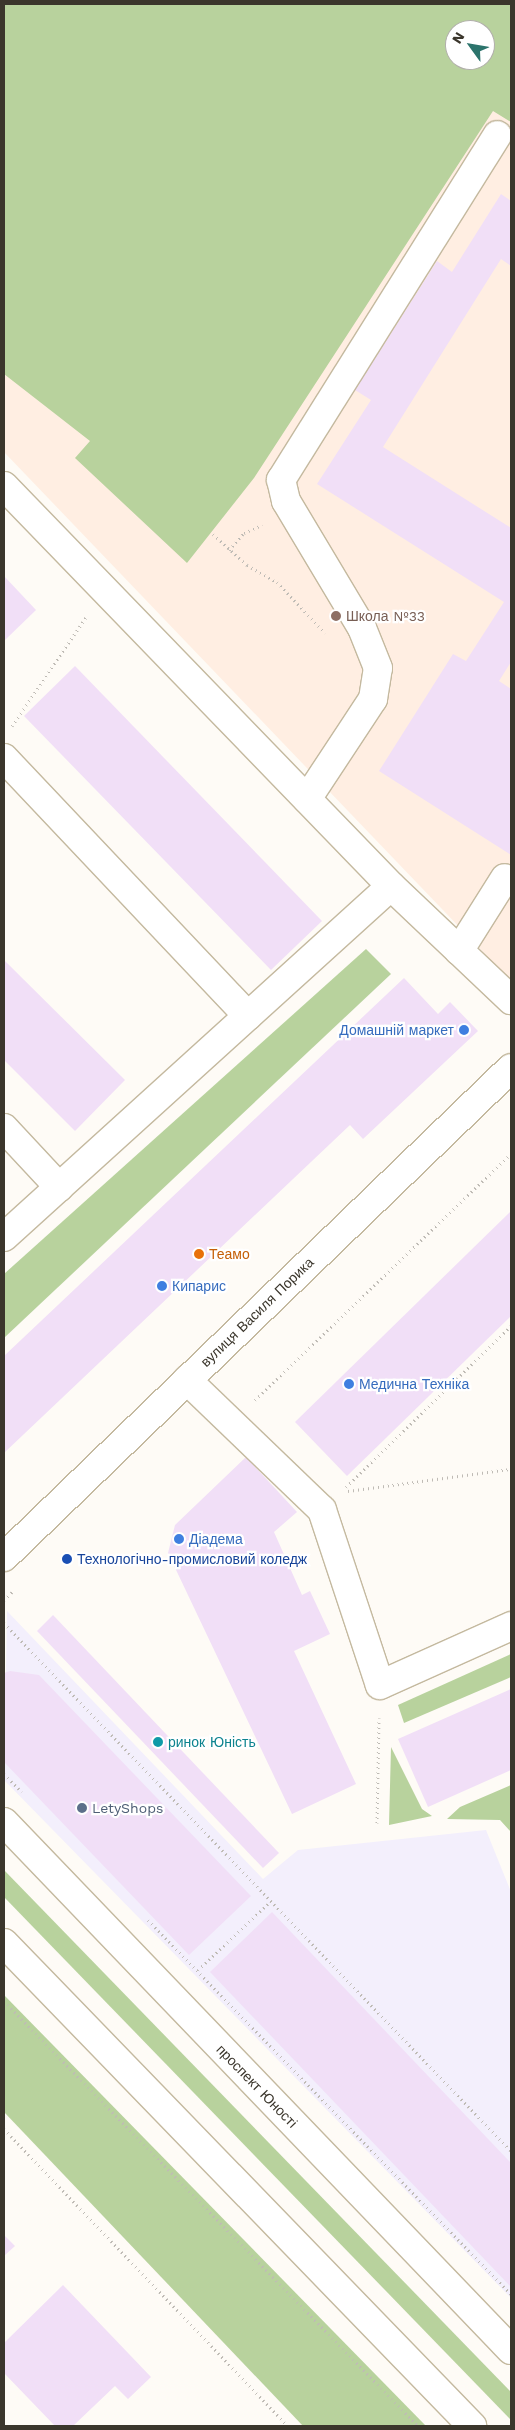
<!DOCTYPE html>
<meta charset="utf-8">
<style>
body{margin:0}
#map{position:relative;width:515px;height:2430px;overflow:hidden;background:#fefbf6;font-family:"Work Sans",sans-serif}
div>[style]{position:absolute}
.commercial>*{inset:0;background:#f3effc}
.education>*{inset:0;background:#ffeee2}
.green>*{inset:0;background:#b8d29d}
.building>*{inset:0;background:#f1dff7}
.path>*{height:3px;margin-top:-1.5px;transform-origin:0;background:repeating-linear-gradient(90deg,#bfbbb5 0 1px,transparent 0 5px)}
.roads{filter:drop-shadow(1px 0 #c4b99f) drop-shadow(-1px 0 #c4b99f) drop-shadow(0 1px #c4b99f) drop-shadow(0 -1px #c4b99f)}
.minor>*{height:28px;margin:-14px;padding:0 14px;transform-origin:14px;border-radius:14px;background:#fff}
.major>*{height:28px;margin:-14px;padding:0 14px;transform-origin:14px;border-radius:14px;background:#fff}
.dots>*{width:14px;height:14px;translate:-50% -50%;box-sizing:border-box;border:2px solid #fff;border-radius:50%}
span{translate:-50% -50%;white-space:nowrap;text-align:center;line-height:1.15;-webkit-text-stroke:4.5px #fff;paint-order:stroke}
.education-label{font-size:14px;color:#785e54}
.left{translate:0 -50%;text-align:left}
.shop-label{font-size:14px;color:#366cbe}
.right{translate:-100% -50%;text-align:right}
.food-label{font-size:14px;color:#c56008}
.street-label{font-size:14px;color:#3b362c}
.transit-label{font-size:14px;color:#164399}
.culture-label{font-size:14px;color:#0d838f}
.service-label{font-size:14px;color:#4e5e75}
.frame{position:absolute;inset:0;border:5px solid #3b362c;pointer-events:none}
.north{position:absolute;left:445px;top:20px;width:50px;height:50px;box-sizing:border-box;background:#fff;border:1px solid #b1afab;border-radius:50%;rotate:302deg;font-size:14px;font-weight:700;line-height:20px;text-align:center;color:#3b362c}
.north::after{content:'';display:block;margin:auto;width:18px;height:22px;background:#2c746c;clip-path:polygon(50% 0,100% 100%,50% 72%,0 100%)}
</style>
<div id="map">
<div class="commercial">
<div style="clip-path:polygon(7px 1611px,263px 1879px,298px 1850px,486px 1830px,511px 1892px,511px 2298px,4px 1780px)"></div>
</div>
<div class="education">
<div style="clip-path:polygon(evenodd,4px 4px,511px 4px,511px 981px,4px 452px,4px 4px,455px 30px,485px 30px,485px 60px,455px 60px,455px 30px)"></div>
</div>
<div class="green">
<div style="clip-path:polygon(evenodd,4px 4px,511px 4px,511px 122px,493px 111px,254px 478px,187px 563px,75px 458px,90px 441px,4px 374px,4px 4px,455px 30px,485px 30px,485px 60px,455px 60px,455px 30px)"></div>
<div style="clip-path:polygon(366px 949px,391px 974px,4px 1338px,4px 1274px)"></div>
<div style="clip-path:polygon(511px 1654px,511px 1677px,404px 1723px,398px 1705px)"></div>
<div style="clip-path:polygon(391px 1747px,422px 1809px,432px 1816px,389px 1825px)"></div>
<div style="clip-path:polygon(511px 1785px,511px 1832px,500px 1820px,447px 1819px,460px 1807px)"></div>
<div style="clip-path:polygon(4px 1870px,511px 2392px,511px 2420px,4px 1897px)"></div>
<div style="clip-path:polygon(4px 1995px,426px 2426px,303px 2426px,4px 2112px)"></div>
</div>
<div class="building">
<div style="clip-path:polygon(501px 194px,511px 201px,511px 266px,501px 259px,383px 447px,511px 528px,511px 662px,499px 681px,511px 689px,511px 855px,379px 771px,453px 654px,466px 661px,504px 602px,317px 484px,371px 400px,355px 390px,437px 261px,452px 272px)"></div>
<div style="clip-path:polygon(4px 576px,36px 610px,4px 641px)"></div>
<div style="clip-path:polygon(75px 666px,322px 921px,271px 970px,24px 716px)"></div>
<div style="clip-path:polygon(4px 960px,125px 1080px,75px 1131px,4px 1060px)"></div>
<div style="clip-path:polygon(404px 978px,438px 1014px,450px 1002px,478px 1031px,363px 1139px,350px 1125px,4px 1453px,4px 1356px)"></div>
<div style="clip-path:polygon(511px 1211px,511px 1316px,347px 1476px,295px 1422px)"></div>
<div style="clip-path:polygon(246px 1457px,297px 1512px,274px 1532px,302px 1595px,310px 1591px,330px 1634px,294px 1651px,356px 1784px,292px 1814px,168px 1553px,175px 1525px)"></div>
<div style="clip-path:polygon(53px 1615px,279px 1853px,263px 1868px,37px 1631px)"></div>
<div style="clip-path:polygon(10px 1671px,39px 1675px,251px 1896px,189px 1955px,4px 1762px,4px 1673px)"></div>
<div style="clip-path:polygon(511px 1689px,511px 1770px,428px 1807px,398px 1739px)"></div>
<div style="clip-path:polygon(272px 1912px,511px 2163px,511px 2287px,210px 1972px)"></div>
<div style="clip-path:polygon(4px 2235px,15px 2246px,4px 2256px)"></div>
<div style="clip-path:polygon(63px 2285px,151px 2377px,128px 2399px,115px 2386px,73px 2426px,55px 2426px,4px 2373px,4px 2343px)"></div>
</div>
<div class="path">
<div style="left:213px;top:534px;width:46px;rotate:42.4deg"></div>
<div style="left:247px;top:565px;width:34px;rotate:30deg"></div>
<div style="left:277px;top:582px;width:70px;rotate:46.7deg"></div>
<div style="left:229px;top:550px;width:23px;rotate:-49deg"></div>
<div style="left:244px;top:533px;width:20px;rotate:-24deg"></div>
<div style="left:12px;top:726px;width:132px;rotate:-55.8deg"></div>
<div style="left:255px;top:1400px;width:355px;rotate:-43.9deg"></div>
<div style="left:346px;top:1487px;width:231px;rotate:-44.3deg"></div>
<div style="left:348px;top:1491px;width:164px;rotate:-7.7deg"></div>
<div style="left:4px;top:1600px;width:14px;rotate:-45deg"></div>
<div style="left:4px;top:1623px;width:732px;rotate:46.16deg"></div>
<div style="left:4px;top:1774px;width:25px;rotate:45deg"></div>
<div style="left:377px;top:1823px;width:105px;rotate:-88.9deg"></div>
<div style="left:148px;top:1920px;width:521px;rotate:45.86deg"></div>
<div style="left:198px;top:1970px;width:99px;rotate:-43.4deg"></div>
<div style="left:4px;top:2001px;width:593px;rotate:45.75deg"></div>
<div style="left:4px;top:2129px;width:411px;rotate:46.3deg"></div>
</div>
<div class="roads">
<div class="minor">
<div style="left:4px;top:486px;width:557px;rotate:45.95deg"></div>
<div style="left:391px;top:886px;width:166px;rotate:43.5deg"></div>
<div style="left:4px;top:758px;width:355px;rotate:46.6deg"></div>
<div style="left:307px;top:799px;width:120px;rotate:-56.6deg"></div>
<div style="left:373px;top:699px;width:31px;rotate:-81deg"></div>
<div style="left:378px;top:668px;width:43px;rotate:-111.8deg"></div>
<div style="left:362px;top:628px;width:148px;rotate:-120.9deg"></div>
<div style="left:286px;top:501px;width:22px;rotate:-103deg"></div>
<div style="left:281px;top:480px;width:407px;rotate:-57.9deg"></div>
<div style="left:459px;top:951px;width:86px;rotate:-57.8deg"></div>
<div style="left:4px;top:1128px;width:81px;rotate:47deg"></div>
<div style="left:4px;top:1237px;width:522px;rotate:-42.21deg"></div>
<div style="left:187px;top:1380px;width:187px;rotate:43.9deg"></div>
<div style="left:322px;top:1510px;width:184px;rotate:71.7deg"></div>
<div style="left:380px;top:1685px;width:144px;rotate:-24.2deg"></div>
<div style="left:4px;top:1557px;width:704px;rotate:-43.96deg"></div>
</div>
<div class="major">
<div style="left:4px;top:1822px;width:732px;rotate:46.16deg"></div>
<div style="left:4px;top:1943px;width:673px;rotate:45.9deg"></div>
</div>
</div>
<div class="dots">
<div style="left:336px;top:616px;background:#8d6e63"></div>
<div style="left:464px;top:1030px;background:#3f7fe0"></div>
<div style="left:199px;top:1254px;background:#e8710a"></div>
<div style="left:162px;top:1286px;background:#3f7fe0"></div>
<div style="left:349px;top:1384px;background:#3f7fe0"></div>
<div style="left:179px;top:1539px;background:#3f7fe0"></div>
<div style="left:67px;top:1559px;background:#1a4fb4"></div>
<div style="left:158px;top:1742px;background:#0f9aa8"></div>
<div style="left:82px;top:1808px;background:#5c6f8a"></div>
</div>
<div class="education-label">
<span class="left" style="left:346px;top:616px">Школа №33</span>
</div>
<div class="shop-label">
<span class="right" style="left:454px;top:1030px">Домашній маркет</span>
<span class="left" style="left:172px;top:1286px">Кипарис</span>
<span class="left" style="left:359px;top:1384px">Медична Техніка</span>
<span class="left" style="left:189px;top:1539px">Діадема</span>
</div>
<div class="food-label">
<span class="left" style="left:209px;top:1254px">Теамо</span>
</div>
<div class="street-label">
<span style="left:257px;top:1312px;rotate:-44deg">вулиця Василя Порика</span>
<span style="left:257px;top:2086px;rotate:46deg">проспект Юності</span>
</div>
<div class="transit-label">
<span class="left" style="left:77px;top:1559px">Технологічно-промисловий коледж</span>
</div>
<div class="culture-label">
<span class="left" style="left:168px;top:1742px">ринок Юність</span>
</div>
<div class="service-label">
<span class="left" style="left:92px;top:1808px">LetyShops</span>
</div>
<div class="frame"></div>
<div class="north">N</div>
</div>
